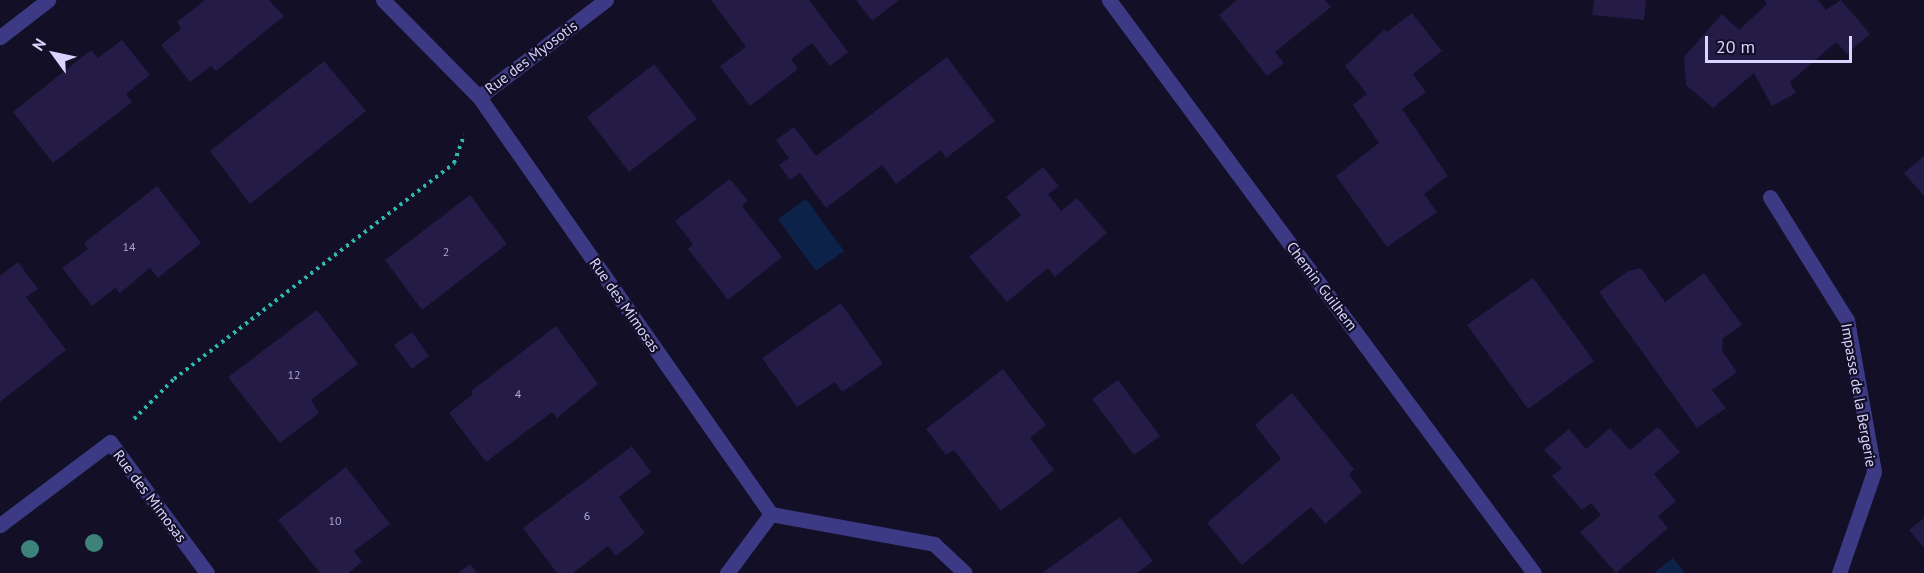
<!DOCTYPE html>
<style>
body{margin:0}
#map{position:relative;width:1924px;height:573px;overflow:hidden;background:#130f26;font-family:"PT Sans",sans-serif}
div>[style]{position:absolute}
.water>*{inset:0;background:#0c2248}
.building>*{inset:0;background:#241b47}
.path>*{height:4px;margin-top:-2px;transform-origin:0;background:repeating-linear-gradient(90deg,#2fb8b0 0 3px,transparent 0 7.5px)}
.minor>*{height:15px;margin:-7.5px;padding:0 7.5px;transform-origin:7.5px;border-radius:7.5px;background:#3d3a85}
.trees>*{width:18px;height:18px;margin:-9px;border-radius:50%;background:#3d827b}
span{translate:-50% -50%;white-space:nowrap;text-align:center;line-height:1.15;-webkit-text-stroke:4.5px #130f26;paint-order:stroke}
.number-label{font-size:12px;color:#aca6d1}
.number-label span{-webkit-text-stroke-width:0}
.street-label{font-size:15px;color:#d9d4ff}
.north{position:absolute;left:24px;top:24px;width:60px;height:60px;-webkit-text-stroke:4px #130f26;paint-order:stroke;rotate:303deg;font-size:16px;font-weight:700;line-height:24px;text-align:center;color:#d9d4ff}
.north::after{content:'';display:block;margin:auto;width:21px;height:27px;background:#d9d4ff;clip-path:polygon(50% 0,100% 100%,50% 72%,0 100%)}
.scale{position:absolute;left:1705px;top:36px;width:147px;height:27px;box-sizing:border-box;border:3px solid #d9d4ff;border-top:0;padding-left:8px;font-size:18px;line-height:21px;white-space:nowrap;color:#d9d4ff;-webkit-text-stroke:4px #130f26;paint-order:stroke}
</style>
<div id="map">
<div class="water">
<div style="clip-path:polygon(806px 199px,844px 251px,816px 271px,778px 219px)"></div>
<div style="clip-path:polygon(1673px 558px,1685px 573px,1656px 573px,1655px 572px)"></div>
</div>
<div class="building">
<div style="clip-path:polygon(205px 0,269px 0,284px 16px,216px 71px,211px 66px,190px 82px,161px 45px,181px 29px,177px 22px)"></div>
<div style="clip-path:polygon(711px 0,809px 0,848px 52px,830px 66px,812px 43px,791px 59px,798px 69px,750px 106px,720px 66px,746px 47px)"></div>
<div style="clip-path:polygon(856px 0,899px 0,872px 21px)"></div>
<div style="clip-path:polygon(1237px 0,1325px 0,1331px 7px,1275px 52px,1284px 63px,1267px 76px,1219px 15px)"></div>
<div style="clip-path:polygon(1594px 0,1646px 0,1644px 20px,1592px 15px)"></div>
<div style="clip-path:polygon(1764px 0,1818px 0,1826px 10px,1841px 0,1870px 34px,1847px 54px,1836px 42px,1790px 82px,1796px 93px,1772px 106px,1754px 73px,1713px 108px,1686px 85px,1684px 57px,1722px 14px,1739px 30px,1767px 4px)"></div>
<div style="clip-path:polygon(1412px 13px,1442px 51px,1413px 74px,1426px 92px,1402px 109px,1448px 176px,1424px 194px,1437px 212px,1387px 247px,1336px 176px,1379px 143px,1353px 105px,1367px 94px,1345px 66px,1385px 29px,1387px 32px)"></div>
<div style="clip-path:polygon(122px 40px,150px 75px,126px 94px,132px 102px,53px 163px,13px 112px,91px 50px,98px 58px)"></div>
<div style="clip-path:polygon(947px 57px,995px 121px,946px 158px,941px 150px,896px 184px,882px 165px,826px 208px,800px 173px,790px 180px,779px 165px,789px 158px,776px 140px,794px 127px,816px 156px)"></div>
<div style="clip-path:polygon(324px 61px,366px 111px,250px 204px,210px 151px)"></div>
<div style="clip-path:polygon(654px 64px,697px 119px,629px 172px,587px 117px)"></div>
<div style="clip-path:polygon(1924px 156px,1924px 196px,1904px 173px)"></div>
<div style="clip-path:polygon(1043px 167px,1059px 186px,1048px 194px,1061px 211px,1077px 198px,1107px 233px,1055px 277px,1048px 268px,1007px 302px,969px 257px,1021px 215px,1006px 197px)"></div>
<div style="clip-path:polygon(730px 179px,748px 201px,742px 206px,782px 257px,728px 300px,688px 249px,693px 244px,675px 221px)"></div>
<div style="clip-path:polygon(157px 186px,201px 243px,158px 278px,150px 268px,120px 293px,115px 288px,92px 306px,62px 268px,88px 249px,84px 243px)"></div>
<div style="clip-path:polygon(470px 195px,507px 244px,422px 310px,385px 260px)"></div>
<div style="clip-path:polygon(18px 262px,38px 289px,26px 297px,66px 350px,0 402px,0 276px)"></div>
<div style="clip-path:polygon(1641px 268px,1665px 302px,1704px 273px,1742px 325px,1723px 338px,1722px 351px,1737px 372px,1712px 390px,1726px 408px,1697px 428px,1599px 292px,1628px 271px)"></div>
<div style="clip-path:polygon(1533px 278px,1594px 361px,1528px 409px,1467px 325px)"></div>
<div style="clip-path:polygon(841px 303px,883px 364px,842px 392px,835px 382px,797px 407px,762px 358px)"></div>
<div style="clip-path:polygon(317px 310px,358px 364px,311px 400px,319px 413px,280px 443px,228px 377px)"></div>
<div style="clip-path:polygon(556px 326px,598px 384px,557px 418px,552px 412px,486px 462px,449px 413px,473px 394px,471px 391px)"></div>
<div style="clip-path:polygon(412px 332px,429px 356px,412px 369px,394px 345px)"></div>
<div style="clip-path:polygon(1003px 369px,1046px 425px,1030px 438px,1054px 470px,1001px 511px,954px 450px,946px 455px,926px 429px)"></div>
<div style="clip-path:polygon(1118px 380px,1160px 436px,1134px 455px,1092px 399px)"></div>
<div style="clip-path:polygon(1292px 393px,1354px 469px,1349px 475px,1362px 492px,1325px 524px,1311px 507px,1242px 565px,1207px 523px,1281px 459px,1255px 425px)"></div>
<div style="clip-path:polygon(1658px 427px,1680px 452px,1654px 474px,1676px 501px,1658px 516px,1668px 528px,1616px 573px,1580px 532px,1601px 515px,1591px 503px,1582px 510px,1552px 476px,1562px 468px,1544px 450px,1569px 429px,1586px 449px,1610px 428px,1630px 450px)"></div>
<div style="clip-path:polygon(632px 446px,651px 472px,619px 497px,645px 533px,616px 556px,608px 546px,573px 573px,557px 573px,523px 528px)"></div>
<div style="clip-path:polygon(346px 467px,390px 524px,354px 551px,362px 562px,348px 573px,320px 573px,278px 520px)"></div>
<div style="clip-path:polygon(1120px 517px,1153px 561px,1137px 573px,1042px 573px)"></div>
<div style="clip-path:polygon(1924px 518px,1924px 548px,1909px 530px)"></div>
<div style="clip-path:polygon(470px 564px,477px 573px,458px 573px)"></div>
</div>
<div class="path">
<div style="left:134px;top:419px;width:57px;rotate:-45deg"></div>
<div style="left:174px;top:379px;width:354px;rotate:-37.6deg"></div>
<div style="left:454px;top:163px;width:30px;rotate:-70deg"></div>
</div>
<div class="minor">
<div style="left:383px;top:0;width:136px;rotate:45.3deg"></div>
<div style="left:479px;top:97px;width:160px;rotate:-37.4deg"></div>
<div style="left:1109px;top:0;width:713px;rotate:53.44deg"></div>
<div style="left:0;top:37px;width:61px;rotate:-37.6deg"></div>
<div style="left:479px;top:97px;width:509px;rotate:55deg"></div>
<div style="left:771px;top:514px;width:74px;rotate:126.7deg"></div>
<div style="left:1770px;top:197px;width:145px;rotate:58deg"></div>
<div style="left:1847px;top:320px;width:154px;rotate:79.9deg"></div>
<div style="left:1874px;top:472px;width:107px;rotate:109.1deg"></div>
<div style="left:771px;top:514px;width:166px;rotate:10.4deg"></div>
<div style="left:934px;top:544px;width:42px;rotate:43.1deg"></div>
<div style="left:0;top:525px;width:138px;rotate:-37deg"></div>
<div style="left:110px;top:442px;width:163px;rotate:53.5deg"></div>
</div>
<div class="trees">
<div style="left:94px;top:543px"></div>
<div style="left:30px;top:549px"></div>
</div>
<div class="number-label">
<span style="left:129px;top:247px">14</span>
<span style="left:446px;top:252px">2</span>
<span style="left:294px;top:375px">12</span>
<span style="left:518px;top:394px">4</span>
<span style="left:587px;top:516px">6</span>
<span style="left:335px;top:521px">10</span>
</div>
<div class="street-label">
<span style="left:531px;top:57px;rotate:-37deg">Rue des Myosotis</span>
<span style="left:1322px;top:286px;rotate:53deg">Chemin Guilhem</span>
<span style="left:625px;top:305px;rotate:55deg">Rue des Mimosas</span>
<span style="left:1859px;top:395px;rotate:80deg">Impasse de la Bergerie</span>
<span style="left:150px;top:496px;rotate:53deg">Rue des Mimosas</span>
</div>
<div class="north">N</div>
<div class="scale">20 m</div>
</div>
